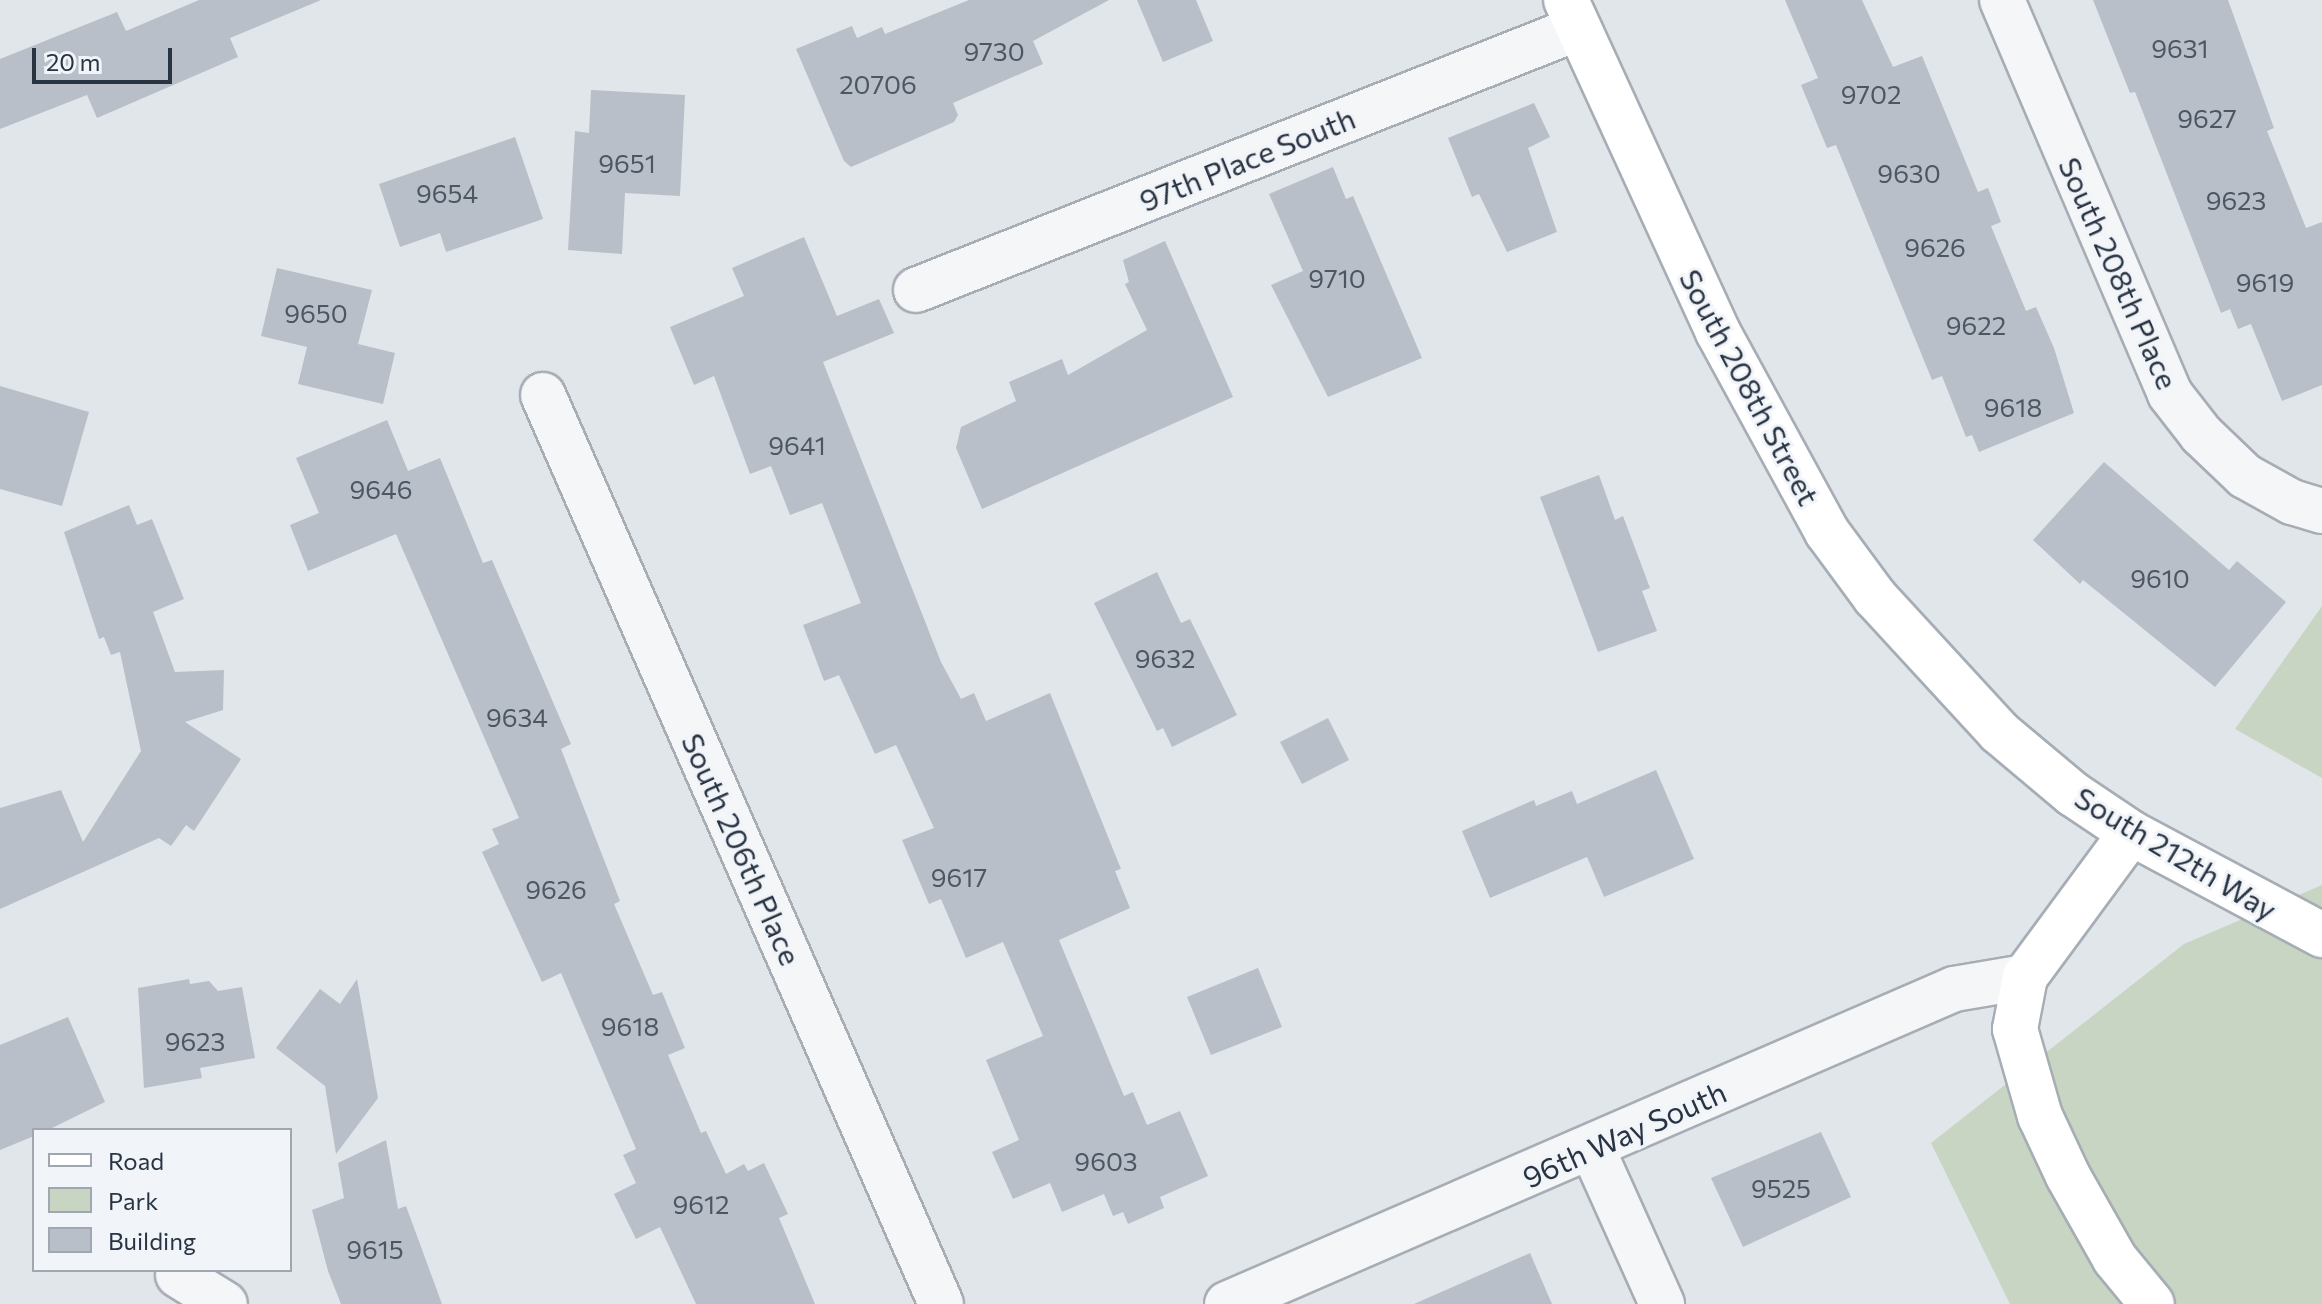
<!DOCTYPE html>
<style>
body{margin:0}
#map{position:relative;width:2322px;height:1304px;overflow:hidden;background:#e1e6ea;font-family:Commissioner,sans-serif}
div>[style]{position:absolute}
.green>*{inset:0;background:#c8d5c2}
.building>*{inset:0;background:#b8bfc8}
.roads{filter:drop-shadow(2px 0 #a6adb5) drop-shadow(-2px 0 #a6adb5) drop-shadow(0 2px #a6adb5) drop-shadow(0 -2px #a6adb5)}
.street>*{height:44px;margin:-22px;padding:0 22px;transform-origin:22px;border-radius:22px;background:#f4f6f8}
.secondary>*{height:44px;margin:-22px;padding:0 22px;transform-origin:22px;border-radius:22px;background:#fff}
.primary>*{height:44px;margin:-22px;padding:0 22px;transform-origin:22px;border-radius:22px;background:#fff}
span{translate:-50% -50%;white-space:nowrap;text-align:center;line-height:1.15;-webkit-text-stroke:6px #f1f4f8;paint-order:stroke}
.number-label{font-size:26px;color:#4d5764}
.number-label span{-webkit-text-stroke-width:0}
.street-label{font-size:30px;color:#293443}
.legend{position:absolute;left:32px;top:1128px;width:260px;height:144px;box-sizing:border-box;background:#f1f4f8;border:2px solid #a1a7b0;margin:0;padding:10px 14px;list-style:none;font-size:24px;color:#293443}
.legend li{display:flex;align-items:center;gap:16px;height:40px}
.legend b{width:40px;border:2px solid #a1a7b0}
.scale{position:absolute;left:32px;top:48px;width:140px;height:36px;box-sizing:border-box;border:4px solid #293443;border-top:0;padding-left:10px;font-size:24px;line-height:28px;white-space:nowrap;color:#293443;-webkit-text-stroke:6px #f1f4f8;paint-order:stroke}
</style>
<div id="map">
<div class="green">
<div style="clip-path:polygon(2322px 606px,2322px 778px,2235px 729px)"></div>
<div style="clip-path:polygon(2322px 885px,2322px 1304px,2010px 1304px,1931px 1143px,2184px 944px)"></div>
</div>
<div class="building">
<div style="clip-path:polygon(199px 0,321px 0,230px 38px,238px 57px,97px 118px,87px 95px,0 129px,0 59px,117px 12px,126px 31px)"></div>
<div style="clip-path:polygon(969px 0,1109px 0,1033px 41px,1043px 64px,953px 103px,958px 115px,954px 122px,851px 167px,844px 161px,796px 49px,852px 26px,857px 38px,882px 27px,885px 34px)"></div>
<div style="clip-path:polygon(1137px 0,1196px 0,1213px 41px,1163px 62px)"></div>
<div style="clip-path:polygon(1785px 0,1862px 0,1893px 67px,1922px 56px,1978px 192px,1988px 188px,2001px 222px,1991px 226px,2026px 311px,2036px 307px,2054px 348px,2074px 413px,1979px 452px,1972px 435px,1966px 437px,1942px 376px,1932px 380px,1836px 145px,1827px 148px,1801px 85px,1818px 78px)"></div>
<div style="clip-path:polygon(2093px 0,2228px 0,2274px 128px,2267px 131px,2306px 228px,2322px 222px,2322px 385px,2282px 401px,2251px 324px,2238px 329px,2230px 309px,2221px 313px,2135px 92px,2130px 93px)"></div>
<div style="clip-path:polygon(591px 90px,685px 95px,680px 196px,625px 193px,622px 254px,568px 250px,575px 131px,589px 133px)"></div>
<div style="clip-path:polygon(1534px 103px,1550px 137px,1528px 148px,1557px 232px,1507px 252px,1479px 194px,1472px 197px,1448px 138px)"></div>
<div style="clip-path:polygon(515px 137px,543px 219px,446px 252px,440px 233px,400px 247px,379px 184px)"></div>
<div style="clip-path:polygon(1333px 167px,1346px 199px,1353px 196px,1422px 358px,1328px 397px,1271px 285px,1303px 271px,1269px 194px)"></div>
<div style="clip-path:polygon(804px 237px,837px 316px,879px 299px,894px 333px,823px 362px,941px 662px,961px 699px,974px 693px,986px 721px,1050px 693px,1121px 869px,1115px 871px,1130px 908px,1059px 940px,1124px 1096px,1133px 1092px,1147px 1125px,1180px 1111px,1208px 1176px,1160px 1197px,1164px 1208px,1128px 1224px,1123px 1212px,1113px 1216px,1104px 1194px,1062px 1212px,1050px 1183px,1013px 1199px,992px 1152px,1019px 1140px,986px 1060px,1043px 1036px,1003px 942px,966px 958px,941px 899px,929px 904px,902px 840px,934px 828px,896px 745px,875px 754px,839px 675px,824px 681px,803px 625px,861px 603px,822px 503px,790px 515px,771px 466px,750px 474px,714px 376px,694px 385px,670px 327px,744px 296px,732px 268px)"></div>
<div style="clip-path:polygon(1165px 241px,1233px 397px,982px 509px,956px 448px,961px 427px,1016px 401px,1009px 382px,1062px 359px,1068px 375px,1147px 330px,1125px 284px,1129px 282px,1123px 260px)"></div>
<div style="clip-path:polygon(277px 268px,372px 290px,358px 344px,395px 353px,383px 404px,298px 384px,307px 347px,261px 336px)"></div>
<div style="clip-path:polygon(0 386px,89px 412px,62px 506px,0 489px)"></div>
<div style="clip-path:polygon(387px 420px,408px 471px,440px 458px,483px 563px,492px 560px,571px 744px,561px 749px,620px 901px,614px 904px,653px 995px,662px 992px,685px 1048px,668px 1055px,701px 1133px,706px 1131px,726px 1174px,744px 1164px,748px 1171px,764px 1163px,788px 1214px,779px 1218px,815px 1304px,696px 1304px,660px 1227px,636px 1239px,614px 1194px,636px 1183px,623px 1155px,636px 1149px,561px 973px,542px 982px,482px 852px,499px 844px,492px 829px,519px 818px,396px 534px,308px 571px,290px 525px,319px 513px,296px 458px)"></div>
<div style="clip-path:polygon(2104px 462px,2229px 570px,2237px 561px,2286px 602px,2215px 687px,2083px 580px,2080px 584px,2033px 540px)"></div>
<div style="clip-path:polygon(1599px 475px,1615px 520px,1623px 516px,1650px 588px,1642px 591px,1657px 631px,1598px 652px,1540px 497px)"></div>
<div style="clip-path:polygon(129px 505px,137px 525px,152px 519px,184px 599px,153px 612px,175px 672px,224px 670px,223px 710px,185px 722px,241px 759px,194px 831px,186px 825px,171px 846px,159px 838px,0 909px,0 808px,61px 790px,83px 842px,141px 751px,120px 652px,111px 655px,104px 637px,99px 639px,64px 532px)"></div>
<div style="clip-path:polygon(1157px 572px,1181px 623px,1190px 619px,1237px 715px,1172px 747px,1163px 728px,1157px 731px,1094px 603px)"></div>
<div style="clip-path:polygon(1328px 718px,1349px 760px,1302px 784px,1280px 742px)"></div>
<div style="clip-path:polygon(1656px 770px,1694px 859px,1604px 897px,1587px 857px,1490px 898px,1462px 831px,1534px 800px,1536px 806px,1572px 791px,1577px 804px)"></div>
<div style="clip-path:polygon(1258px 968px,1282px 1027px,1211px 1055px,1187px 997px)"></div>
<div style="clip-path:polygon(189px 979px,190px 984px,209px 981px,218px 991px,242px 987px,255px 1058px,200px 1068px,202px 1078px,144px 1088px,138px 988px)"></div>
<div style="clip-path:polygon(357px 979px,378px 1098px,336px 1154px,325px 1086px,276px 1048px,320px 989px,340px 1004px)"></div>
<div style="clip-path:polygon(68px 1017px,105px 1102px,48px 1130px,34px 1130px,34px 1136px,0 1150px,0 1045px)"></div>
<div style="clip-path:polygon(1821px 1132px,1851px 1197px,1743px 1247px,1711px 1178px)"></div>
<div style="clip-path:polygon(386px 1140px,398px 1209px,406px 1206px,442px 1304px,341px 1304px,328px 1271px,312px 1210px,344px 1198px,338px 1163px)"></div>
<div style="clip-path:polygon(1530px 1253px,1552px 1304px,1414px 1304px)"></div>
</div>
<div class="roads">
<div class="street">
<div style="left:2002px;top:0;width:428px;rotate:66.9deg"></div>
<div style="left:2170px;top:394px;width:51px;rotate:52.2deg"></div>
<div style="left:2201px;top:434px;width:61px;rotate:43.7deg"></div>
<div style="left:2245px;top:476px;width:54px;rotate:29deg"></div>
<div style="left:2292px;top:502px;width:31px;rotate:17deg"></div>
<div style="left:916px;top:290px;width:712px;rotate:-21.59deg"></div>
<div style="left:543px;top:395px;width:992px;rotate:66.35deg"></div>
<div style="left:1592px;top:1148px;width:171px;rotate:65.8deg"></div>
<div style="left:178px;top:1275px;width:55px;rotate:31.7deg"></div>
<div style="left:1227px;top:1304px;width:792px;rotate:-23.43deg"></div>
<div style="left:1954px;top:989px;width:72px;rotate:-9.6deg"></div>
</div>
<div class="secondary">
<div style="left:2131px;top:833px;width:179px;rotate:126.4deg"></div>
<div style="left:2025px;top:977px;width:53px;rotate:100.9deg"></div>
<div style="left:2015px;top:1029px;width:91px;rotate:74deg"></div>
<div style="left:2040px;top:1116px;width:66px;rotate:65deg"></div>
<div style="left:2068px;top:1176px;width:95px;rotate:60.5deg"></div>
<div style="left:2115px;top:1259px;width:58px;rotate:50.6deg"></div>
</div>
<div class="primary">
<div style="left:1566px;top:0;width:365px;rotate:65.4deg"></div>
<div style="left:1718px;top:332px;width:228px;rotate:61.4deg"></div>
<div style="left:1827px;top:532px;width:81px;rotate:53.6deg"></div>
<div style="left:1875px;top:597px;width:183px;rotate:47.4deg"></div>
<div style="left:1999px;top:732px;width:97px;rotate:40deg"></div>
<div style="left:2073px;top:794px;width:70px;rotate:33.9deg"></div>
<div style="left:2131px;top:833px;width:217px;rotate:28.1deg"></div>
</div>
</div>
<div class="number-label">
<span style="left:2180px;top:48px">9631</span>
<span style="left:994px;top:51px">9730</span>
<span style="left:878px;top:84px">20706</span>
<span style="left:1871px;top:94px">9702</span>
<span style="left:2207px;top:118px">9627</span>
<span style="left:627px;top:163px">9651</span>
<span style="left:1909px;top:173px">9630</span>
<span style="left:447px;top:193px">9654</span>
<span style="left:2236px;top:200px">9623</span>
<span style="left:1935px;top:247px">9626</span>
<span style="left:1337px;top:278px">9710</span>
<span style="left:2265px;top:282px">9619</span>
<span style="left:316px;top:313px">9650</span>
<span style="left:1976px;top:325px">9622</span>
<span style="left:2013px;top:407px">9618</span>
<span style="left:797px;top:445px">9641</span>
<span style="left:381px;top:489px">9646</span>
<span style="left:2160px;top:578px">9610</span>
<span style="left:1165px;top:658px">9632</span>
<span style="left:517px;top:717px">9634</span>
<span style="left:959px;top:877px">9617</span>
<span style="left:556px;top:889px">9626</span>
<span style="left:630px;top:1026px">9618</span>
<span style="left:195px;top:1041px">9623</span>
<span style="left:1106px;top:1161px">9603</span>
<span style="left:1781px;top:1188px">9525</span>
<span style="left:701px;top:1204px">9612</span>
<span style="left:375px;top:1249px">9615</span>
</div>
<div class="street-label">
<span style="left:1247px;top:159px;rotate:-22deg">97th Place South</span>
<span style="left:2119px;top:273px;rotate:66deg">South 208th Place</span>
<span style="left:1750px;top:387px;rotate:62deg">South 208th Street</span>
<span style="left:742px;top:849px;rotate:66deg">South 206th Place</span>
<span style="left:2176px;top:853px;rotate:31deg">South 212th Way</span>
<span style="left:1624px;top:1134px;rotate:-24deg">96th Way South</span>
</div>
<ul class="legend">
<li><b style="height:10px;background:#fff"></b>Road</li>
<li><b style="height:22px;background:#c8d5c2"></b>Park</li>
<li><b style="height:22px;background:#b8bfc8"></b>Building</li>
</ul>
<div class="scale">20 m</div>
</div>
